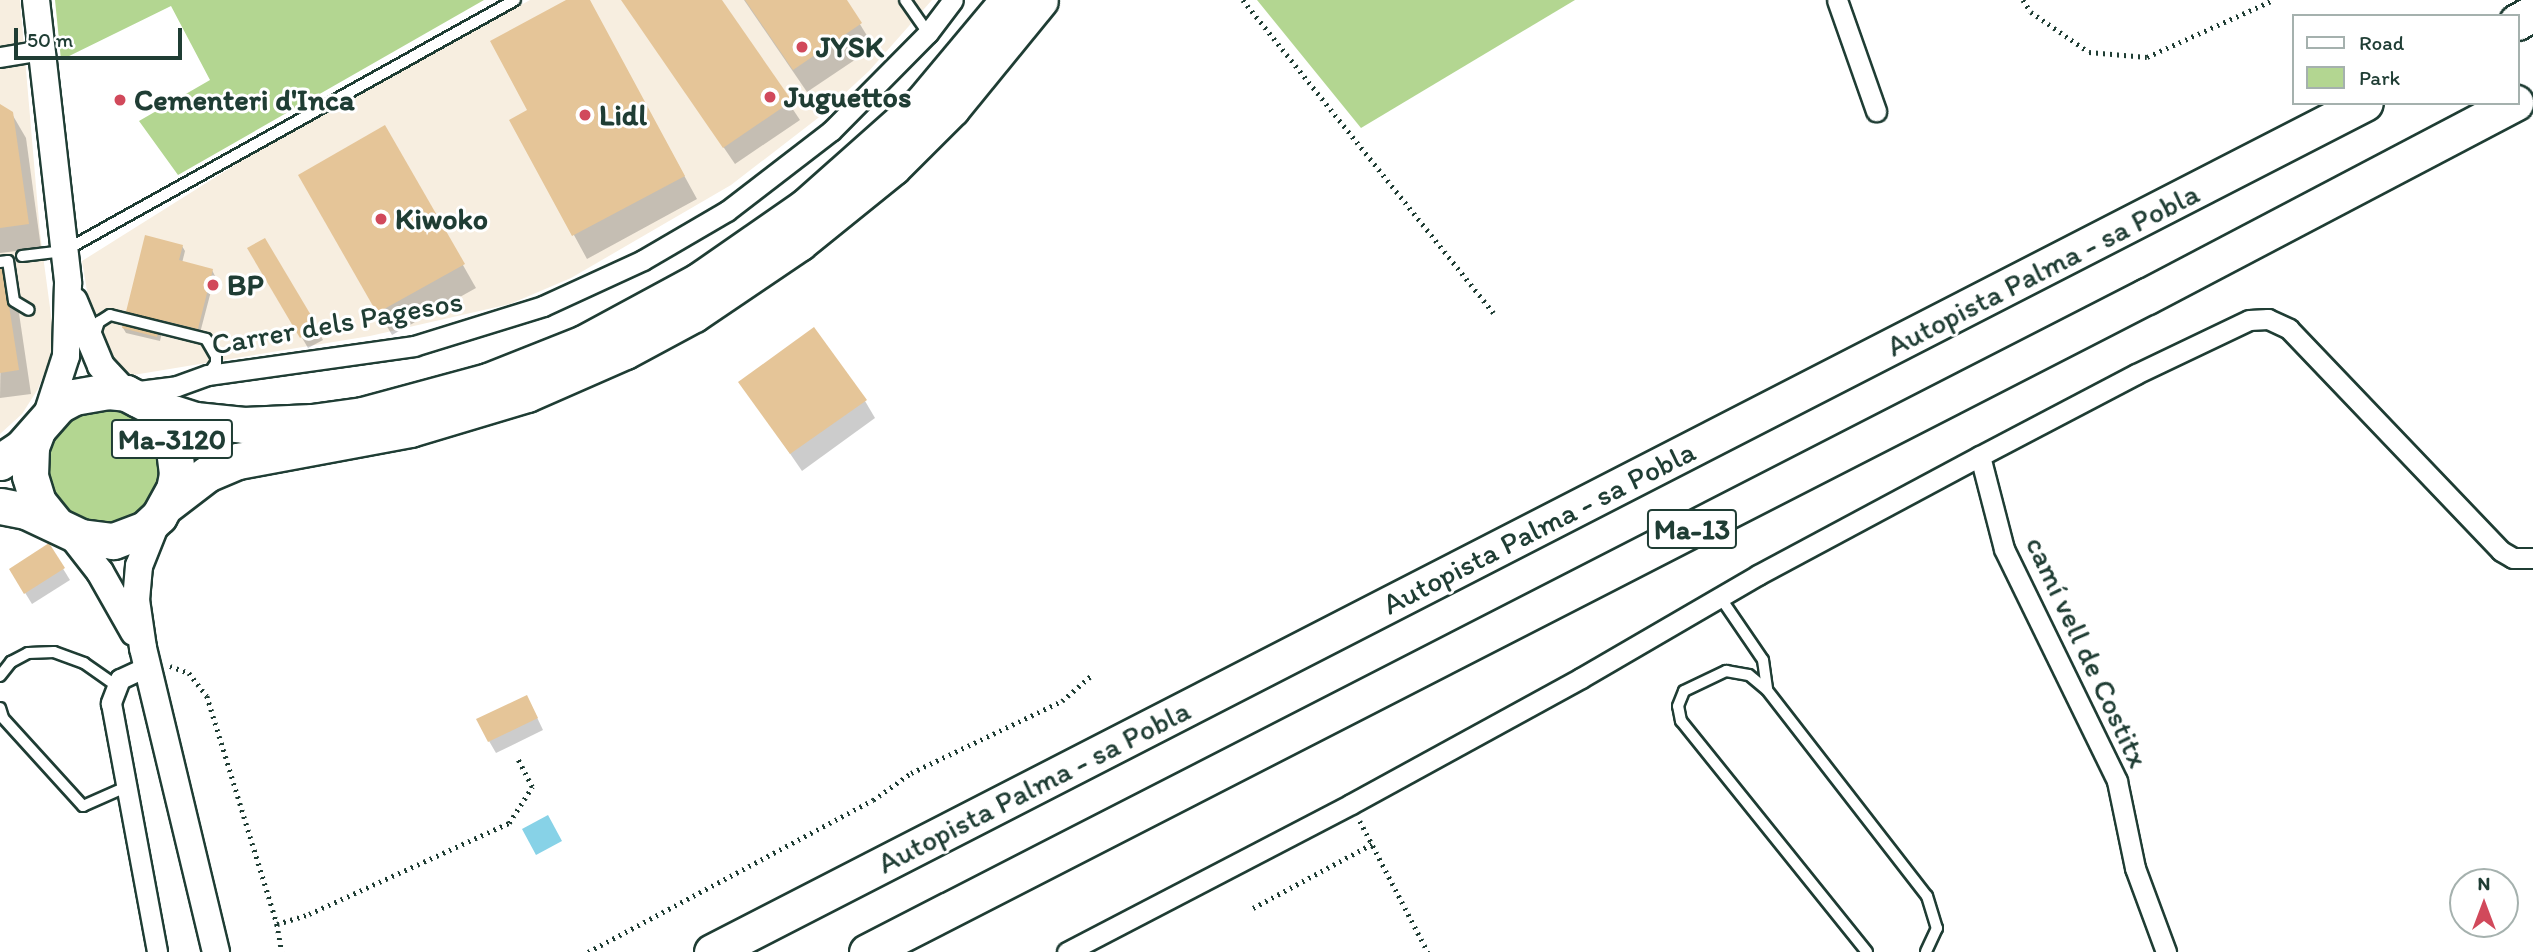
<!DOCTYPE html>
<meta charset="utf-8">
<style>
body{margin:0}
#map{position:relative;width:2533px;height:952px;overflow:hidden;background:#fff;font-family:Itim,sans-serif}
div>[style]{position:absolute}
.built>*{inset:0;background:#f7eee0}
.green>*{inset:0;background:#b3d691}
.round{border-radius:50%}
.water>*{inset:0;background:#87d2e7}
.shadow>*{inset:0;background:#0003}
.building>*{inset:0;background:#e5c598}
.path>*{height:4.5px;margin-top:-2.25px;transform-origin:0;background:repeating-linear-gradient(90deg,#1f3d34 0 2px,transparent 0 7px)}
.roads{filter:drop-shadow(2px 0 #1f3d34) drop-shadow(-2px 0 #1f3d34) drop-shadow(0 2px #1f3d34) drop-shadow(0 -2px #1f3d34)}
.lane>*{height:10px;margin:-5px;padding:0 5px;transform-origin:5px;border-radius:5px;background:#fff}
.street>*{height:19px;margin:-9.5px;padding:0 9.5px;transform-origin:9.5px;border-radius:9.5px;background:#fff}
.secondary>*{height:26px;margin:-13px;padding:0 13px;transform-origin:13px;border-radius:13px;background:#fff}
.highway>*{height:35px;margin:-17.5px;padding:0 17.5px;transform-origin:17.5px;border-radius:17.5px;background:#fff}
.dots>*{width:19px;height:19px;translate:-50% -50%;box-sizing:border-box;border:4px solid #fff;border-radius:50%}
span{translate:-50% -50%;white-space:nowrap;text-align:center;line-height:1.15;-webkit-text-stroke:6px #fff;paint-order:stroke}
.shield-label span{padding:2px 5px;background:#fff;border:2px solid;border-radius:5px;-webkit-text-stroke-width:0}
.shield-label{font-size:28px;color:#1f3d34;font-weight:700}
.poi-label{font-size:30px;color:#1f3d34;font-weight:700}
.left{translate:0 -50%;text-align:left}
.street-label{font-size:30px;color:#1f3d34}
.legend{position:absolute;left:2292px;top:14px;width:228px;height:91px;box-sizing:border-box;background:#fff;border:2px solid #a5b1ae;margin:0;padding:9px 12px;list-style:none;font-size:21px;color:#1f3d34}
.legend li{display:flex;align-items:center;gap:14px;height:35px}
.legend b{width:35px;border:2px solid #a5b1ae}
.north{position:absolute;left:2449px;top:868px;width:70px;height:70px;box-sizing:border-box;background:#fff;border:2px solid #a5b1ae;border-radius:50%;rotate:0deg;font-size:19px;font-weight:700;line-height:28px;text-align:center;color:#1f3d34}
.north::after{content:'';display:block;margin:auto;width:24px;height:32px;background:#d1495b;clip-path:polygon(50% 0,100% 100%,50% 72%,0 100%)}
.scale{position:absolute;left:14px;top:28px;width:168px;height:32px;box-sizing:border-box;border:4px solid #1f3d34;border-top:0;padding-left:9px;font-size:21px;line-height:24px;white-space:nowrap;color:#1f3d34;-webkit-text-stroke:5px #fff;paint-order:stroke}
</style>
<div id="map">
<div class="built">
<div style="clip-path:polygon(0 0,20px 0,40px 233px,55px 345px,38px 389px,22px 414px,0 434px)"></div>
<div style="clip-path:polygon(530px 0,932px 0,869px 71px,818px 118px,731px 185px,571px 278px,510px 304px,370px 336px,121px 377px,90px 309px,82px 261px,262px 148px)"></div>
</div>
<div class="green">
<div style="clip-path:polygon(55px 0,484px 0,178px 175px,139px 121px,210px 80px,171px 6px,61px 60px)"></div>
<div style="clip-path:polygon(1257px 0,1575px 0,1361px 128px)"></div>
<div class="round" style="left:44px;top:407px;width:116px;height:116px"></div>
</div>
<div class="water">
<div style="clip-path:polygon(548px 815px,562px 841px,536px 855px,522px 829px)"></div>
</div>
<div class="shadow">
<div style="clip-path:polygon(570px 0,588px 0,697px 199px,587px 259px,512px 121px,530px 111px)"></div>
<div style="clip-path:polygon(623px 0,720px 0,800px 120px,735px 164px)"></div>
<div style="clip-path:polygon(744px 0,845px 0,874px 47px,807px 92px)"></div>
<div style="clip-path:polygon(0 106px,12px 114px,26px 138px,41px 248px,0 253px)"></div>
<div style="clip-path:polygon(385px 128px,476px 288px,392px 335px,300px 175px)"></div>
<div style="clip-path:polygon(265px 240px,323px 340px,308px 348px,250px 249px)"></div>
<div style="clip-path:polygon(182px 246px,185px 251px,182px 263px,212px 270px,215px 276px,200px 333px,164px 324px,160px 341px,126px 333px,123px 328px)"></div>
<div style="clip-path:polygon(2px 269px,16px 293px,31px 394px,0 398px)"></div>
<div style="clip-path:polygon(741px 382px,865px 401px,875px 418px,802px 471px)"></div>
<div style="clip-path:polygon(49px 546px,70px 580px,32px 604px,11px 570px)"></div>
<div style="clip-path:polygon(533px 709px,543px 730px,496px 753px,489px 741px)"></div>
</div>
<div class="building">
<div style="clip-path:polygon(566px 0,590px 0,685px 176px,572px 236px,509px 120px,527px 110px,490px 41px)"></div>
<div style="clip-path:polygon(621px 0,722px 0,792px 101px,723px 148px)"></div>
<div style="clip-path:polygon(745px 0,847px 0,862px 23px,793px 70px)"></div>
<div style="clip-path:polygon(0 104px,13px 112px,29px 224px,0 228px)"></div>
<div style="clip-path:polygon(385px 125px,465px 264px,377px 313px,298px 175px)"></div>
<div style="clip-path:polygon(145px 235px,183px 245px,179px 260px,213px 269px,198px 329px,161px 320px,157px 337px,122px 328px)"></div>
<div style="clip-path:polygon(265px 238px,318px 327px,300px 338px,247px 248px)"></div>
<div style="clip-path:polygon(3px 267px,19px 370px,0 373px,0 268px)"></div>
<div style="clip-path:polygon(814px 327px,867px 400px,790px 454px,738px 382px)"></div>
<div style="clip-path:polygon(49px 543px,65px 568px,24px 594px,9px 569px)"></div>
<div style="clip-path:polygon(527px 695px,538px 718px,488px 742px,476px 719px)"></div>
</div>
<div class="path">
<div style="left:1243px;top:0;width:401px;rotate:51.3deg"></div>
<div style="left:2023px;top:0;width:14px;rotate:56deg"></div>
<div style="left:2031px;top:12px;width:70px;rotate:34.6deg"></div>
<div style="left:2089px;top:52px;width:58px;rotate:4.9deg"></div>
<div style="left:2147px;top:57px;width:138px;rotate:-24.3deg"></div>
<div style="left:170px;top:666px;width:20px;rotate:20deg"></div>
<div style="left:189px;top:673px;width:29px;rotate:52deg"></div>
<div style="left:207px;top:696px;width:239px;rotate:72.9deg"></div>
<div style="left:277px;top:924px;width:28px;rotate:80deg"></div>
<div style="left:1360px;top:821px;width:148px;rotate:62.6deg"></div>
<div style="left:1253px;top:908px;width:135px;rotate:-28.3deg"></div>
<div style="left:277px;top:924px;width:34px;rotate:-17deg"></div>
<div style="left:309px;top:914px;width:220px;rotate:-24.5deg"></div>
<div style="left:509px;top:823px;width:43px;rotate:-57.4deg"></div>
<div style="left:532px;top:787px;width:31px;rotate:-117deg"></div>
<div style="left:588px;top:952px;width:323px;rotate:-28.1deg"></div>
<div style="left:873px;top:800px;width:47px;rotate:-35.4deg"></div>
<div style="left:911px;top:773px;width:167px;rotate:-25.5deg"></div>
<div style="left:1062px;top:701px;width:38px;rotate:-41deg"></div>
</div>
<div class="roads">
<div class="lane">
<div style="left:905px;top:0;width:40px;rotate:55.1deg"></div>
<div style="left:22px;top:256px;width:42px;rotate:-6.8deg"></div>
<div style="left:64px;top:251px;width:516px;rotate:-29.1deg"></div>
<div style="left:0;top:262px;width:8px;rotate:-7deg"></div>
<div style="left:8px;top:261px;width:40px;rotate:81.5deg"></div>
<div style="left:14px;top:301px;width:17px;rotate:31deg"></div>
<div style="left:95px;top:334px;width:13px;rotate:-72deg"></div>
<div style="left:99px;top:322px;width:13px;rotate:-32deg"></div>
<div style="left:110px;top:315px;width:99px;rotate:14deg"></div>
<div style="left:206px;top:339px;width:20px;rotate:60deg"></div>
<div style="left:216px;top:356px;width:7px;rotate:90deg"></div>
<div style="left:216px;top:363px;width:14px;rotate:124deg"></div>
<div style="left:1720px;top:597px;width:76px;rotate:55.7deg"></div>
<div style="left:1763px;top:660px;width:29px;rotate:82deg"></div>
<div style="left:0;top:676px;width:18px;rotate:-52deg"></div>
<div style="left:11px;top:662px;width:19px;rotate:-28deg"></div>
<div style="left:28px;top:653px;width:26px;rotate:-2deg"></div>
<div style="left:54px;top:652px;width:32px;rotate:20deg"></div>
<div style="left:84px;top:663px;width:39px;rotate:35deg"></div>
<div style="left:0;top:708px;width:10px;rotate:73deg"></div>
<div style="left:3px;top:718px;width:119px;rotate:47.7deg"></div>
<div style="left:83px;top:806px;width:47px;rotate:-23.8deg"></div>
<div style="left:1867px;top:952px;width:297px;rotate:-128.8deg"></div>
<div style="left:1681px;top:721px;width:15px;rotate:-101deg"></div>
<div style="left:1678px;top:706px;width:16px;rotate:-68deg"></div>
<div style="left:1684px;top:691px;width:47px;rotate:-25.5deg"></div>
<div style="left:1726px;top:671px;width:23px;rotate:10deg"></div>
<div style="left:1749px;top:675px;width:23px;rotate:40deg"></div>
<div style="left:1767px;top:690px;width:261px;rotate:52.2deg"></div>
<div style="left:1927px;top:896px;width:34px;rotate:73deg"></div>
<div style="left:1937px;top:928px;width:26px;rotate:115deg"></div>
</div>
<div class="street">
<div style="left:1837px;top:0;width:118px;rotate:70.6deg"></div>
<div style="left:0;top:57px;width:43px;rotate:-9.5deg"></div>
<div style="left:131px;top:392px;width:46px;rotate:-7.4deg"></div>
<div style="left:177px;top:386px;width:33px;rotate:-20deg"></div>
<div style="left:208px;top:375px;width:208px;rotate:-8deg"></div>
<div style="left:414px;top:346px;width:135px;rotate:-17.2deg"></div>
<div style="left:543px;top:306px;width:110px;rotate:-24.7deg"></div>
<div style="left:643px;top:260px;width:97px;rotate:-30.3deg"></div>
<div style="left:727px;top:211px;width:131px;rotate:-37.6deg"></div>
<div style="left:831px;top:131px;width:138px;rotate:-45.3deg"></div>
<div style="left:928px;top:33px;width:41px;rotate:-52.9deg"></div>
<div style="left:1980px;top:456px;width:96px;rotate:75.5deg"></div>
<div style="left:2004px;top:549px;width:258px;rotate:64deg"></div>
<div style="left:2117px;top:781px;width:89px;rotate:78.3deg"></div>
<div style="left:2135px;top:868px;width:90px;rotate:69.7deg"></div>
<div style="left:148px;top:666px;width:31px;rotate:155deg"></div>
<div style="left:120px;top:679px;width:26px;rotate:111deg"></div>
<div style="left:111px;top:703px;width:253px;rotate:79.5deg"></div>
<div style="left:1067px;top:952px;width:320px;rotate:-27.5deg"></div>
<div style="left:1351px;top:804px;width:262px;rotate:-28.7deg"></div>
<div style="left:1581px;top:678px;width:205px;rotate:-30.2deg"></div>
<div style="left:1758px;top:575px;width:252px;rotate:-28.2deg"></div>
<div style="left:1980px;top:456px;width:176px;rotate:-27.7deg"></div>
<div style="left:2136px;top:374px;width:125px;rotate:-25.5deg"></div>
<div style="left:2249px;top:320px;width:19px;rotate:-3deg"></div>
<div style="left:2268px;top:319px;width:23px;rotate:25deg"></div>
<div style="left:2289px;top:329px;width:307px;rotate:46.3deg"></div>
<div style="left:2501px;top:551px;width:14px;rotate:30deg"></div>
<div style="left:2513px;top:558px;width:20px"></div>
</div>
<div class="secondary">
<div style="left:36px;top:0;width:285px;rotate:83.5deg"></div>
<div style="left:68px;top:283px;width:73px;rotate:91.6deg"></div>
<div style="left:66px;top:356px;width:65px;rotate:107.9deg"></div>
<div style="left:74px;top:301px;width:70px;rotate:67.4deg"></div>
<div style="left:101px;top:366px;width:37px;rotate:47deg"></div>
<div style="left:159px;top:516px;width:54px;rotate:111.8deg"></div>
<div style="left:139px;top:566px;width:34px;rotate:95deg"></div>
<div style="left:136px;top:600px;width:49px;rotate:81.7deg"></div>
<div style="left:143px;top:648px;width:313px;rotate:76.5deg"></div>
<div style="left:68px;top:531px;width:52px;rotate:52deg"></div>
<div style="left:100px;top:572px;width:69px;rotate:60.5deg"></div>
</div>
<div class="highway">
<div style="left:2517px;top:22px;width:18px;rotate:-29deg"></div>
<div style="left:151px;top:406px;width:46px;rotate:17.7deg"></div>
<div style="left:195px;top:420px;width:49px;rotate:5.8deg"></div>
<div style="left:244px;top:425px;width:68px;rotate:-2.5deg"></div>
<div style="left:312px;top:422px;width:51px;rotate:-7.8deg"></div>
<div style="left:363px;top:415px;width:130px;rotate:-15.2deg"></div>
<div style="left:488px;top:381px;width:103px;rotate:-21.6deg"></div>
<div style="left:584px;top:343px;width:132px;rotate:-28.5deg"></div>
<div style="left:700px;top:280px;width:128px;rotate:-34.8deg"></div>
<div style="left:805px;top:207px;width:157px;rotate:-41.6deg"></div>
<div style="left:922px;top:103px;width:134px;rotate:-50.1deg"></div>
<div style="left:37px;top:431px;width:17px;rotate:111deg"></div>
<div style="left:31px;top:447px;width:29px;rotate:92deg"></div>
<div style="left:30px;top:476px;width:27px;rotate:73deg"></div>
<div style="left:38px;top:502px;width:27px;rotate:51deg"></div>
<div style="left:0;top:462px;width:27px;rotate:-34deg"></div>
<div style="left:22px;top:447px;width:56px;rotate:-48.6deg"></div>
<div style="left:59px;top:405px;width:17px;rotate:-28deg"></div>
<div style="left:74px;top:397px;width:35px;rotate:-10deg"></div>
<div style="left:108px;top:391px;width:18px;rotate:6deg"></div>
<div style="left:126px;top:393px;width:13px;rotate:27deg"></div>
<div style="left:138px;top:399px;width:15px;rotate:28deg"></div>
<div style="left:151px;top:406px;width:22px;rotate:51deg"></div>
<div style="left:165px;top:423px;width:20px;rotate:66deg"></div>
<div style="left:173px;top:441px;width:33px;rotate:83deg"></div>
<div style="left:177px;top:474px;width:15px;rotate:101deg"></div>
<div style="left:174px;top:489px;width:31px;rotate:119deg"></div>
<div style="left:159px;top:516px;width:19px;rotate:137deg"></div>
<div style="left:145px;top:529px;width:34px;rotate:159deg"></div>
<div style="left:113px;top:541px;width:32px;rotate:-173deg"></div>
<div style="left:81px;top:537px;width:61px;rotate:-154.7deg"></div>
<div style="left:26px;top:511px;width:26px;rotate:-169deg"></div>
<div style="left:168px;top:504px;width:49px;rotate:-37.6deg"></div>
<div style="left:207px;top:474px;width:34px;rotate:-23deg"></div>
<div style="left:238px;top:461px;width:175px;rotate:-10.5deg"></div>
<div style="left:410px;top:429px;width:122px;rotate:-16.7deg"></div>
<div style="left:527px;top:394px;width:107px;rotate:-23.7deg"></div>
<div style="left:625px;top:351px;width:78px;rotate:-28.2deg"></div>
<div style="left:694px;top:314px;width:127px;rotate:-34.1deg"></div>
<div style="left:799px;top:243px;width:121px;rotate:-39deg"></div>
<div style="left:893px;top:167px;width:83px;rotate:-45deg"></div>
<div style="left:952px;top:108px;width:139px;rotate:-50.8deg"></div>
<div style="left:712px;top:952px;width:1858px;rotate:-27.19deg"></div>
<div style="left:867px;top:952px;width:1438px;rotate:-27.14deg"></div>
<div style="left:2147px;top:296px;width:416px;rotate:-27.7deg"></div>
</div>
</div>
<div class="dots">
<div style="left:802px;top:47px;background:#d1495b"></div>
<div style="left:770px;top:97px;background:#d1495b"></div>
<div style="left:120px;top:100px;background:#d1495b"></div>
<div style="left:585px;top:115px;background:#d1495b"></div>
<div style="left:381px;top:219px;background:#d1495b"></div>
<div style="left:213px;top:285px;background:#d1495b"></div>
</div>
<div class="shield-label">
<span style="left:172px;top:439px">Ma-3120</span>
<span style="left:1692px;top:529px">Ma-13</span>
</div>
<div class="poi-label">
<span class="left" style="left:816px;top:47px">JYSK</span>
<span class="left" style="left:784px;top:97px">Juguettos</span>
<span class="left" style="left:134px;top:100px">Cementeri d'Inca</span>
<span class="left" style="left:599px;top:115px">Lidl</span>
<span class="left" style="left:395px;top:219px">Kiwoko</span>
<span class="left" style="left:227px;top:285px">BP</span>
</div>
<div class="street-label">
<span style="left:2043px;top:270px;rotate:-27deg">Autopista Palma - sa Pobla</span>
<span style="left:337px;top:323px;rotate:-10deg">Carrer dels Pagesos</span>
<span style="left:1539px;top:528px;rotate:-27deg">Autopista Palma - sa Pobla</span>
<span style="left:2087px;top:652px;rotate:65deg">camí vell de Costitx</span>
<span style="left:1034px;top:787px;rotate:-27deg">Autopista Palma - sa Pobla</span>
</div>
<ul class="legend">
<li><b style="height:9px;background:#fff"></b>Road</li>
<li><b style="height:19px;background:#b3d691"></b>Park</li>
</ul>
<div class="north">N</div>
<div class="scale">50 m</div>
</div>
